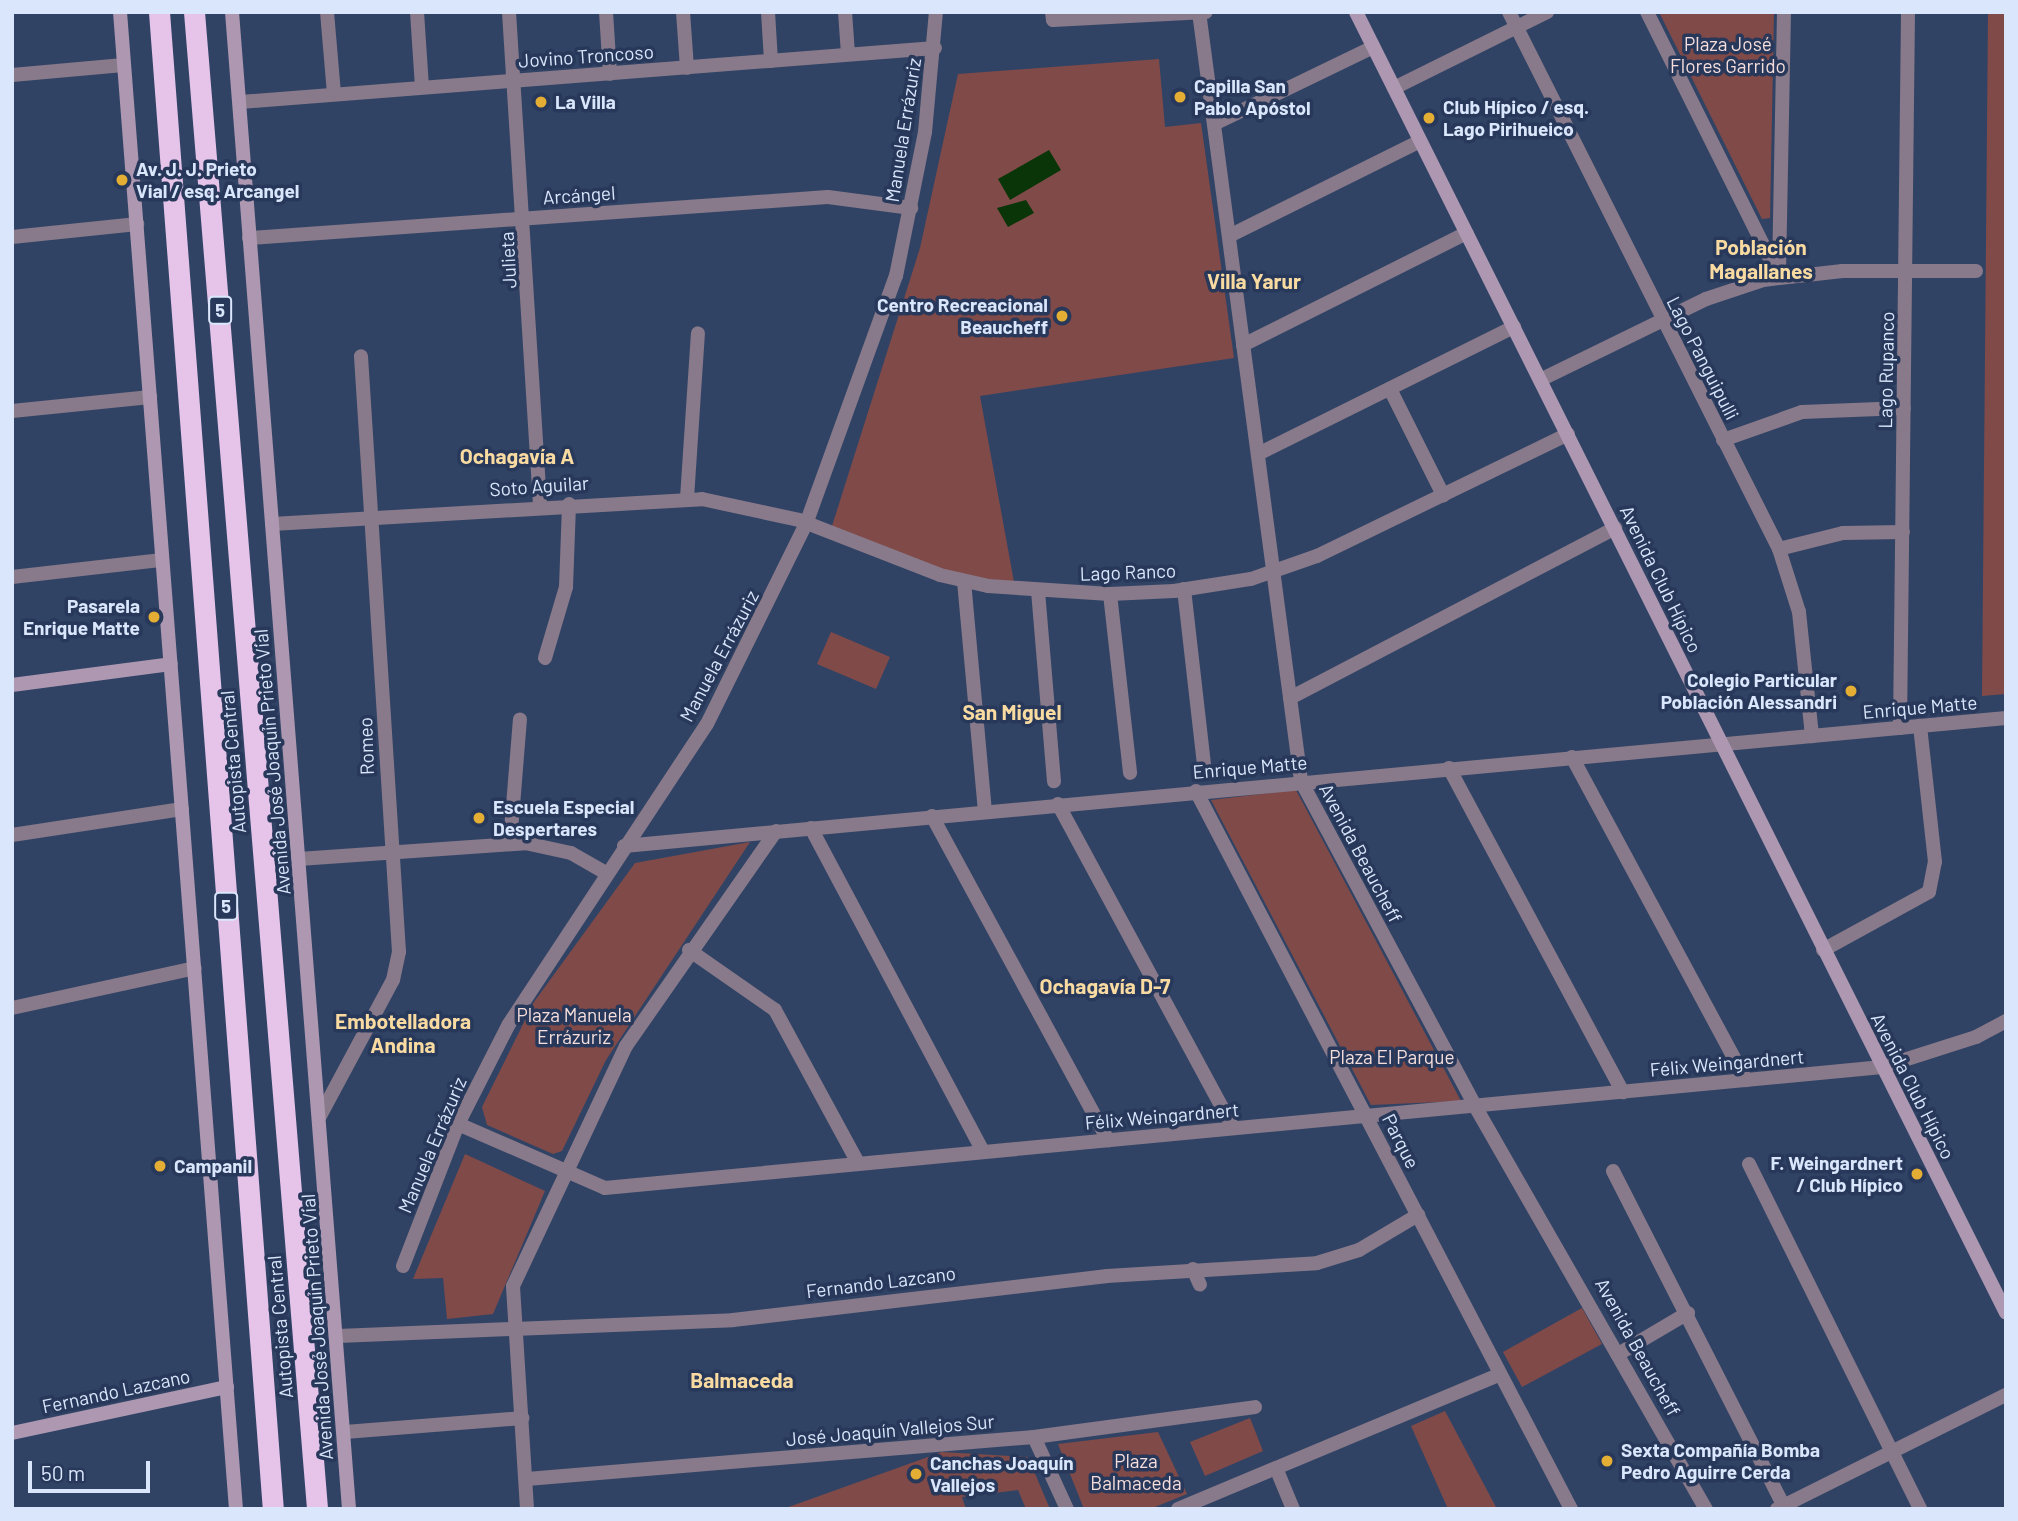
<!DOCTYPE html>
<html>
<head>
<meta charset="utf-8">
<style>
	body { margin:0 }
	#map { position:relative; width:2018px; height:1521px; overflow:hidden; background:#314365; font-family:Barlow,sans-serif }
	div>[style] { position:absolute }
	.green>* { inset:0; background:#804a48 }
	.water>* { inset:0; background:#093508 }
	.street>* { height:14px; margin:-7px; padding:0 7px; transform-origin:7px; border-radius:7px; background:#887a8a }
	.secondary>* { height:14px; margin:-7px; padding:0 7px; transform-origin:7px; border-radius:7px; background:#ae98b1 }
	.highway>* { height:21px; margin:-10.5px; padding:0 10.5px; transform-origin:10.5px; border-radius:10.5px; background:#e6c4ea }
	.dots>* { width:19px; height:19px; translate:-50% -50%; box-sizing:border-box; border:4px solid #27385a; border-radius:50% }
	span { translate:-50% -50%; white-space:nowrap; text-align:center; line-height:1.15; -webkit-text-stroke:7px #27385a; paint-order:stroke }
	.shield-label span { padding:2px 5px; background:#27385a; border:2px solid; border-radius:5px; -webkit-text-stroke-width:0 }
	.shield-label { font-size:18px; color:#dae6fb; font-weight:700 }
	.park-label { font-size:19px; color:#f6dedc }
	.street-label { font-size:19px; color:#dae6fb }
	.poi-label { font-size:19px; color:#dae6fb; font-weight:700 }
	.left { translate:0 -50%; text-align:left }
	.right { translate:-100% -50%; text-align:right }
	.neighbourhood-label { font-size:21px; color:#f9dba2; font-weight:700 }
	.frame { position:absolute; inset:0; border:14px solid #dae6fb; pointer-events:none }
	.scale { position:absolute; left:28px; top:1461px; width:122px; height:32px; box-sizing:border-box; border:4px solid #dae6fb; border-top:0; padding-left:9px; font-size:21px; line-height:24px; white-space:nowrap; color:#dae6fb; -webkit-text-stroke:5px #27385a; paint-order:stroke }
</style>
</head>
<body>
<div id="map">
	<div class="green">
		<div style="clip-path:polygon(1659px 12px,1774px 12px,1770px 218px,1762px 219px)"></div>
		<div style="clip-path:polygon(1988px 12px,2006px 12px,2006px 694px,1982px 696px)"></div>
		<div style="clip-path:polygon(1159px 59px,1165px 127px,1201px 123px,1234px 358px,980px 396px,1014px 582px,962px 576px,839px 533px,832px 526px,920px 248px,958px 74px)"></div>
		<div style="clip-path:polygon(831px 632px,890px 657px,876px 689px,817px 664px)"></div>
		<div style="clip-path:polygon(1296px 790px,1461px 1101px,1371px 1105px,1211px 800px)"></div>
		<div style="clip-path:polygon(750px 842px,606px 1060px,562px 1151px,553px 1154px,487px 1125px,482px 1107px,534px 1002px,635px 863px)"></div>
		<div style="clip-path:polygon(465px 1154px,545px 1191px,493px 1314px,447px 1319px,443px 1278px,413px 1279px)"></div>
		<div style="clip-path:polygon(1582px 1308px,1602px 1344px,1522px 1387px,1503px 1352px)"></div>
		<div style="clip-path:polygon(1445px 1411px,1497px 1509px,1448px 1509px,1411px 1426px)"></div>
		<div style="clip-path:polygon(1250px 1418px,1263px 1451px,1205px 1476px,1190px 1442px)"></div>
		<div style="clip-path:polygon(1158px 1432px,1187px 1494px,1150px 1509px,1084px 1509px,1058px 1444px)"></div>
		<div style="clip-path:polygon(942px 1452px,1028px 1457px,1050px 1509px,1026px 1509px,1018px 1490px,962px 1497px,966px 1509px,783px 1509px)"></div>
	</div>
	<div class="water">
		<div style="clip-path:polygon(1049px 150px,1061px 170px,1010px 200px,998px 179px)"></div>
		<div style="clip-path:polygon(1026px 200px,1034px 213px,1008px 227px,997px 208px)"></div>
	</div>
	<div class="street">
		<div style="left:327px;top:12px;width:82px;rotate:85.1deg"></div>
		<div style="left:417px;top:12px;width:75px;rotate:86.2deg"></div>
		<div style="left:509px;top:12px;width:494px;rotate:86.4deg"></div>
		<div style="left:606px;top:12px;width:62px;rotate:86.3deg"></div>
		<div style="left:683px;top:12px;width:56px;rotate:85.9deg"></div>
		<div style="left:768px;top:12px;width:49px;rotate:86.5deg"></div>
		<div style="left:845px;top:12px;width:42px;rotate:85.9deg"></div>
		<div style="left:1052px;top:12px;width:8px;rotate:83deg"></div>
		<div style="left:1053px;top:20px;width:153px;rotate:-3deg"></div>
		<div style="left:1199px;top:12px;width:776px;rotate:82.44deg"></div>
		<div style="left:1301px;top:781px;width:369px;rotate:61.8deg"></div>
		<div style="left:1475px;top:1106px;width:465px;rotate:60.2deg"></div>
		<div style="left:1509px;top:12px;width:601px;rotate:63.31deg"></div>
		<div style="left:1779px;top:549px;width:66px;rotate:72.4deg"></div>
		<div style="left:1799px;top:612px;width:125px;rotate:84deg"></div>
		<div style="left:1647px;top:12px;width:296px;rotate:63.5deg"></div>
		<div style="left:12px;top:75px;width:112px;rotate:-5.1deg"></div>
		<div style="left:1394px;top:88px;width:171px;rotate:-26.4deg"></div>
		<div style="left:240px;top:102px;width:697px;rotate:-4.44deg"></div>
		<div style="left:1214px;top:124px;width:177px;rotate:-25.8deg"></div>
		<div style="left:1229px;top:236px;width:213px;rotate:-26.4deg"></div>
		<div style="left:12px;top:237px;width:126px;rotate:-5.9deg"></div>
		<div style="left:249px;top:238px;width:580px;rotate:-4.05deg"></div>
		<div style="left:828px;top:197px;width:84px;rotate:7.5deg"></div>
		<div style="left:1779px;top:272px;width:260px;rotate:-88.9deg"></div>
		<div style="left:1243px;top:345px;width:250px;rotate:-26.6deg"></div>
		<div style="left:1540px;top:380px;width:185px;rotate:-26deg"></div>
		<div style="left:1706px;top:299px;width:60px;rotate:-18.4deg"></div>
		<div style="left:1763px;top:280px;width:80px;rotate:-6.5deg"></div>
		<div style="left:1842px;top:271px;width:134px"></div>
		<div style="left:1390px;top:389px;width:119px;rotate:63.4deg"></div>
		<div style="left:12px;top:411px;width:139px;rotate:-5.8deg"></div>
		<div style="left:1723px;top:440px;width:84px;rotate:-19.5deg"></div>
		<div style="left:1802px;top:412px;width:102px;rotate:-2.2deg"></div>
		<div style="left:1258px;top:454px;width:286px;rotate:-26.4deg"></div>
		<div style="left:687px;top:498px;width:165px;rotate:-86.2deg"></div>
		<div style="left:272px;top:524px;width:431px;rotate:-3.3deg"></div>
		<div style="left:702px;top:499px;width:99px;rotate:12.2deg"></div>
		<div style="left:799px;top:520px;width:151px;rotate:21.3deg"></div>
		<div style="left:940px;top:575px;width:49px;rotate:12.9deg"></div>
		<div style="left:988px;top:586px;width:122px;rotate:3.8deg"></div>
		<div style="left:1110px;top:594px;width:64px;rotate:-2.7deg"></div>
		<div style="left:1174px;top:591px;width:78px;rotate:-8.9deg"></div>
		<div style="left:1251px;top:579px;width:70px;rotate:-19.2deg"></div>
		<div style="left:1317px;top:556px;width:279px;rotate:-25.9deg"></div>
		<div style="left:1779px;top:549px;width:66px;rotate:-14deg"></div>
		<div style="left:1843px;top:533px;width:60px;rotate:-1deg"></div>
		<div style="left:12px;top:577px;width:151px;rotate:-6.5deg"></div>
		<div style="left:964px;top:581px;width:231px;rotate:84.8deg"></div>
		<div style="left:1184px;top:589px;width:176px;rotate:83.5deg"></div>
		<div style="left:1038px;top:591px;width:191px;rotate:85.2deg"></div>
		<div style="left:1110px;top:594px;width:180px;rotate:83.6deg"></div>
		<div style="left:545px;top:658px;width:74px;rotate:-73.5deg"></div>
		<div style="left:566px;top:587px;width:83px;rotate:-87.9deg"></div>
		<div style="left:1290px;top:698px;width:367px;rotate:-27.6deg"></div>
		<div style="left:1900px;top:728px;width:716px;rotate:-89.36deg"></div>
		<div style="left:1572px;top:757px;width:367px;rotate:61.7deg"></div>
		<div style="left:1449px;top:768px;width:368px;rotate:61.8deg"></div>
		<div style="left:1196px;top:791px;width:810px;rotate:62.42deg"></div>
		<div style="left:1058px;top:804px;width:368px;rotate:61.6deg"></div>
		<div style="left:932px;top:816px;width:369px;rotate:61.5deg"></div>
		<div style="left:811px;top:828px;width:367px;rotate:62deg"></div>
		<div style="left:12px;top:835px;width:172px;rotate:-8.7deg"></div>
		<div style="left:510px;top:843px;width:124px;rotate:-85.4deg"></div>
		<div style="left:624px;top:846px;width:1388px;rotate:-5.29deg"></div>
		<div style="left:299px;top:859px;width:227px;rotate:-4deg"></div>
		<div style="left:525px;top:843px;width:47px;rotate:12.3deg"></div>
		<div style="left:571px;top:853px;width:40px;rotate:29.7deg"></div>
		<div style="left:689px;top:950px;width:105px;rotate:34.9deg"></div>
		<div style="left:775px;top:1010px;width:174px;rotate:61.5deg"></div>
		<div style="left:1823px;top:950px;width:121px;rotate:-28.7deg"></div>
		<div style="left:1929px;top:892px;width:31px;rotate:-79deg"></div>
		<div style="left:1935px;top:862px;width:137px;rotate:-96.3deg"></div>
		<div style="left:12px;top:1008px;width:187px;rotate:-12.3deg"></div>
		<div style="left:320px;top:1116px;width:154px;rotate:-61.8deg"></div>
		<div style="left:393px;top:980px;width:29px;rotate:-78deg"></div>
		<div style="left:399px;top:952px;width:597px;rotate:-93.65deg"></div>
		<div style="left:458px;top:1124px;width:160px;rotate:23.5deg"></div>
		<div style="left:605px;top:1188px;width:1283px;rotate:-5.41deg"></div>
		<div style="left:1882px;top:1067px;width:99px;rotate:-17.7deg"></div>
		<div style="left:1976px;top:1037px;width:34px;rotate:-28deg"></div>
		<div style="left:1749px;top:1164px;width:385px;rotate:63.6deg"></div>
		<div style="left:1613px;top:1171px;width:379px;rotate:63deg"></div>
		<div style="left:403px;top:1266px;width:152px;rotate:-68.8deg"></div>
		<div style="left:458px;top:1124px;width:112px;rotate:-63deg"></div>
		<div style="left:509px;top:1024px;width:359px;rotate:-56.6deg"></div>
		<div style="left:707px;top:724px;width:223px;rotate:-63.7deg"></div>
		<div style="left:806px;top:524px;width:264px;rotate:-70.1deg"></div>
		<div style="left:896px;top:276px;width:147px;rotate:-78.6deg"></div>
		<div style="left:925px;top:132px;width:121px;rotate:-84.8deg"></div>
		<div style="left:1193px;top:1269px;width:17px;rotate:66deg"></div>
		<div style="left:338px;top:1336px;width:395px;rotate:-2.3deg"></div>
		<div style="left:733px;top:1320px;width:377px;rotate:-6.7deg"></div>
		<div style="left:1107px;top:1276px;width:210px;rotate:-3.5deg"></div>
		<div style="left:1317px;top:1263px;width:44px;rotate:-17.2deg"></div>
		<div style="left:1359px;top:1250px;width:69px;rotate:-30.7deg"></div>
		<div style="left:1620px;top:1353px;width:79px;rotate:-30.5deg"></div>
		<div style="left:345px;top:1432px;width:178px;rotate:-4.5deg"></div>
		<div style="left:1034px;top:1437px;width:79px;rotate:65.4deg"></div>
		<div style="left:1276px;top:1468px;width:44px;rotate:67.5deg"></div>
		<div style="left:527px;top:1479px;width:509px;rotate:-4.74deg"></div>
		<div style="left:1034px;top:1437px;width:223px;rotate:-7.7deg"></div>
		<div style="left:527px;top:1509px;width:223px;rotate:-93.6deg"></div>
		<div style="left:513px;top:1286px;width:265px;rotate:-64.8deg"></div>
		<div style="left:626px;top:1046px;width:262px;rotate:-55.1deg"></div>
		<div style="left:1178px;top:1509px;width:348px;rotate:-22.7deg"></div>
		<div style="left:1777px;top:1509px;width:256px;rotate:-26.5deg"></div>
	</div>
	<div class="secondary">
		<div style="left:120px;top:12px;width:1501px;rotate:85.57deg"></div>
		<div style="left:232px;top:12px;width:1502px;rotate:85.53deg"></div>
		<div style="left:1356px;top:12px;width:1454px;rotate:63.45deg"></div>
		<div style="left:12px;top:685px;width:160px;rotate:-7.5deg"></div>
		<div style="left:12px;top:1433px;width:220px;rotate:-12.1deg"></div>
	</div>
	<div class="highway">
		<div style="left:159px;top:12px;width:1501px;rotate:85.65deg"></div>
		<div style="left:194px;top:12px;width:1502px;rotate:85.3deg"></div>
	</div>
	<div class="dots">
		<div style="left:1180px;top:97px;background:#e4ae35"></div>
		<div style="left:541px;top:102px;background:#e4ae35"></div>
		<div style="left:1429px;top:118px;background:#e4ae35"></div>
		<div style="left:122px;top:180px;background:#e4ae35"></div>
		<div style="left:1062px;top:316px;background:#e4ae35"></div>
		<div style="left:154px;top:617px;background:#e4ae35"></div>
		<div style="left:1851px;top:691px;background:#e4ae35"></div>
		<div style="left:479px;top:818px;background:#e4ae35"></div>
		<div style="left:160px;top:1166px;background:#e4ae35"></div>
		<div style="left:1917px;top:1174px;background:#e4ae35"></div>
		<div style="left:1607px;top:1461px;background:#e4ae35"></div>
		<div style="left:916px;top:1474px;background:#e4ae35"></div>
	</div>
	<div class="shield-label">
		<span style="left:220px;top:310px">5</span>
		<span style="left:226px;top:906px">5</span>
	</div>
	<div class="park-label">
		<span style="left:1728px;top:55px">Plaza José<br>Flores Garrido</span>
		<span style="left:574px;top:1026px">Plaza Manuela<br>Errázuriz</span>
		<span style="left:1392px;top:1057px">Plaza El Parque</span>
		<span style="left:1136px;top:1472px">Plaza<br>Balmaceda</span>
	</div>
	<div class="street-label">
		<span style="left:586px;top:56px;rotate:-4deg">Jovino Troncoso</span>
		<span style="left:903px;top:130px;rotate:-81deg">Manuela Errázuriz</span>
		<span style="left:579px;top:195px;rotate:-4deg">Arcángel</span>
		<span style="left:508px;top:260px;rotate:-93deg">Julieta</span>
		<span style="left:1703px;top:358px;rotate:63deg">Lago Panguipulli</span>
		<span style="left:1886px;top:370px;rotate:-89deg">Lago Rupanco</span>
		<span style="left:539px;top:486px;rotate:-4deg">Soto Aguilar</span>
		<span style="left:1128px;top:572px;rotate:-2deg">Lago Ranco</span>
		<span style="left:1661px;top:579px;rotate:64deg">Avenida Club Hípico</span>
		<span style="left:719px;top:656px;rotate:-62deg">Manuela Errázuriz</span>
		<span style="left:1920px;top:707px;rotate:-5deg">Enrique Matte</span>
		<span style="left:366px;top:746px;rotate:-92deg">Romeo</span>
		<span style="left:233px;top:762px;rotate:-95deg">Autopista Central</span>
		<span style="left:272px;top:762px;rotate:-95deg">Avenida José Joaquín Prieto Vial</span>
		<span style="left:1250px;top:767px;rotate:-5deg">Enrique Matte</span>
		<span style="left:1361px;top:853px;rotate:62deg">Avenida Beaucheff</span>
		<span style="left:1727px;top:1063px;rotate:-5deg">Félix Weingardnert</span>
		<span style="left:1913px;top:1086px;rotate:63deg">Avenida Club Hípico</span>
		<span style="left:1162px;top:1116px;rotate:-5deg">Félix Weingardnert</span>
		<span style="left:1401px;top:1141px;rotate:63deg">Parque</span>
		<span style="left:432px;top:1145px;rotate:-67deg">Manuela Errázuriz</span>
		<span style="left:881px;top:1282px;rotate:-7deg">Fernando Lazcano</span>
		<span style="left:280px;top:1327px;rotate:-95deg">Autopista Central</span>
		<span style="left:317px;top:1327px;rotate:-94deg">Avenida José Joaquín Prieto Vial</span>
		<span style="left:1638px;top:1347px;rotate:61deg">Avenida Beaucheff</span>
		<span style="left:116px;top:1391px;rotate:-12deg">Fernando Lazcano</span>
		<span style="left:890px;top:1430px;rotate:-5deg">José Joaquín Vallejos Sur</span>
	</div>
	<div class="poi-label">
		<span class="left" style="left:1194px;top:97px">Capilla San<br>Pablo Apóstol</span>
		<span class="left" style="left:555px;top:102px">La Villa</span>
		<span class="left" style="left:1443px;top:118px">Club Hípico / esq.<br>Lago Pirihueico</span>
		<span class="left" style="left:136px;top:180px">Av. J. J. Prieto<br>Vial / esq. Arcangel</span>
		<span class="right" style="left:1048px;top:316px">Centro Recreacional<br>Beaucheff</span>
		<span class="right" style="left:140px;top:617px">Pasarela<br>Enrique Matte</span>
		<span class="right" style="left:1837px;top:691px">Colegio Particular<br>Población Alessandri</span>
		<span class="left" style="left:493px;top:818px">Escuela Especial<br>Despertares</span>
		<span class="right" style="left:1903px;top:1174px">F. Weingardnert<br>/ Club Hípico</span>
		<span class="left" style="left:174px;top:1166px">Campanil</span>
		<span class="left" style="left:1621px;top:1461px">Sexta Compañía Bomba<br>Pedro Aguirre Cerda</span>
		<span class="left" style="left:930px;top:1474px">Canchas Joaquín<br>Vallejos</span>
	</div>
	<div class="neighbourhood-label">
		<span style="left:1761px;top:259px">Población<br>Magallanes</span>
		<span style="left:1254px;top:281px">Villa Yarur</span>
		<span style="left:517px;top:456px">Ochagavía A</span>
		<span style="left:1012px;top:712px">San Miguel</span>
		<span style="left:1105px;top:986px">Ochagavía D-7</span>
		<span style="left:403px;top:1033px">Embotelladora<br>Andina</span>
		<span style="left:742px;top:1380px">Balmaceda</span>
	</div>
	<div class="frame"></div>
	<div class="scale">50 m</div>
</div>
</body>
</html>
